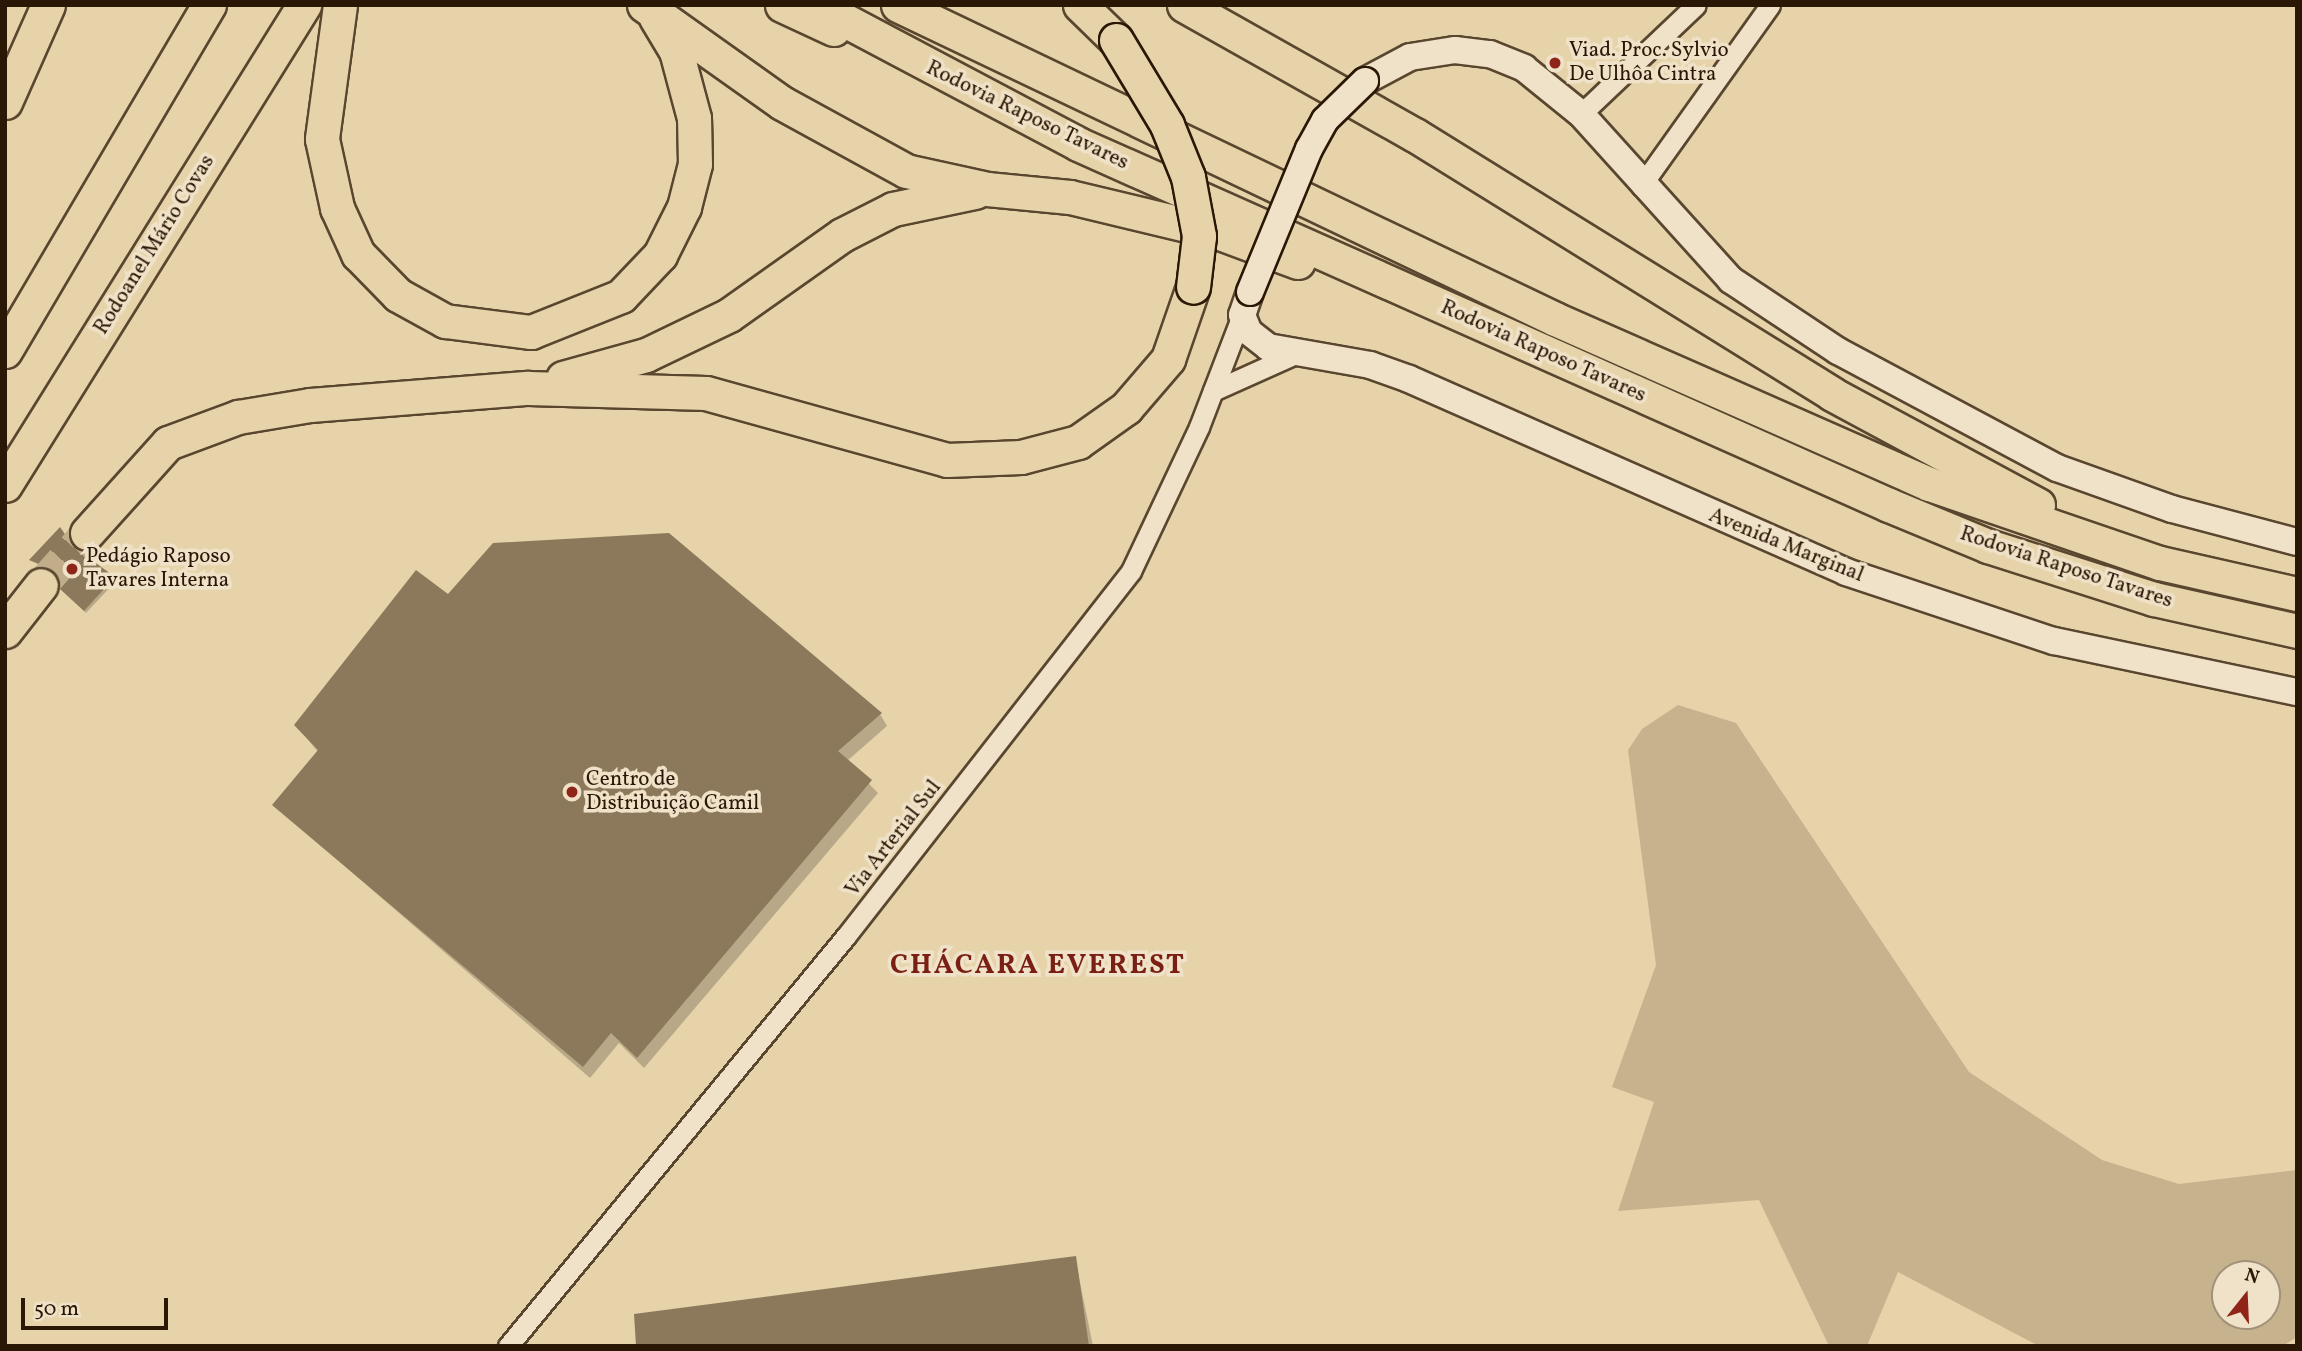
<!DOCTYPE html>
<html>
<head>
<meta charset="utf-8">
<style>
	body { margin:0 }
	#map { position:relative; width:2302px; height:1351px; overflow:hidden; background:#e6d3aa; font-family:Vollkorn,serif }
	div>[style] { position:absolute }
	.green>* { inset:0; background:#c6b38e }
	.shadow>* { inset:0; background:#0003 }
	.building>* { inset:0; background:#8c795b }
	.highway-tunnel>* { height:33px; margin-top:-16.5px; transform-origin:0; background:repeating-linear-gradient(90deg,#c1ad89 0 33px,transparent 0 50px) }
	.roads { filter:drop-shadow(2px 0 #5a462f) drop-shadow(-2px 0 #5a462f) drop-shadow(0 2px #5a462f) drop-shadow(0 -2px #5a462f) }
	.street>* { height:19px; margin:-9.5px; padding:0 9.5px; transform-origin:9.5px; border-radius:9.5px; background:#efe2c8 }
	.secondary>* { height:26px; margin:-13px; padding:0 13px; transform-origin:13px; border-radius:13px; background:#efe2c8 }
	.highway>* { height:33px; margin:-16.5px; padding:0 16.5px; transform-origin:16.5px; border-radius:16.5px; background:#e6d3aa }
	.bridges { filter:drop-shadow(2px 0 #2b1706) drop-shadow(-2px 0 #2b1706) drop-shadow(0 2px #2b1706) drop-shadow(0 -2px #2b1706) }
	.secondary-bridge>* { height:26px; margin:-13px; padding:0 13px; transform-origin:13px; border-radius:13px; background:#efe2c8 }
	.highway-bridge>* { height:33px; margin:-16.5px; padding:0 16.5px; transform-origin:16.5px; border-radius:16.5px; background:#e6d3aa }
	.dots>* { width:19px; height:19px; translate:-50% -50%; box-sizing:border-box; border:4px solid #efe2c8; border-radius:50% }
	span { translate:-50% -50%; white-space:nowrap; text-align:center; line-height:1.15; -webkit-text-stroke:7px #efe2c8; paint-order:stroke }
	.poi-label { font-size:21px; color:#2b1706 }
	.left { translate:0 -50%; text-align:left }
	.street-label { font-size:21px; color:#2b1706 }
	.district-label { font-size:28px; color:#7a1f14; font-weight:700; letter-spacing:2px }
	.frame { position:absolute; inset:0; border:7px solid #2b1706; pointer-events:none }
	.north { position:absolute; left:2211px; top:1260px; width:70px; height:70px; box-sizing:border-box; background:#efe2c8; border:2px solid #a1917a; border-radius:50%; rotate:18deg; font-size:19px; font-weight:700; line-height:28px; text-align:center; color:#2b1706 }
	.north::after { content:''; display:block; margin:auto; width:24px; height:32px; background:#8f2418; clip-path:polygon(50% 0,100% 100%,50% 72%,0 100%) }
	.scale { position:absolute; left:21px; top:1298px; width:147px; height:32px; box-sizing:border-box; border:4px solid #2b1706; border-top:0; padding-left:9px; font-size:21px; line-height:24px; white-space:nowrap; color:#2b1706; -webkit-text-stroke:5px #efe2c8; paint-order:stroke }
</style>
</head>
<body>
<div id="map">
	<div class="green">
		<div style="clip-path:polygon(evenodd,1678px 705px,1736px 723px,1969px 1072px,2102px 1160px,2179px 1184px,2297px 1170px,2297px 1337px,2283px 1346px,2039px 1346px,1898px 1272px,1867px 1346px,1829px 1346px,1759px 1200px,1618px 1211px,1654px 1102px,1612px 1087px,1656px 965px,1628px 750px,1642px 729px,1678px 705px,2225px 1274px,2267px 1274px,2267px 1316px,2225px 1316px,2225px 1274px)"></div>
	</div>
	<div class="shadow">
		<div style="clip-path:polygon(72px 548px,115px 582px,86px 613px,64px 592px,56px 573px,31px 560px)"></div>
		<div style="clip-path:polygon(448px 596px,880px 714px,887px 726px,847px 761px,878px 793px,644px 1068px,619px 1043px,590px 1078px,274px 805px,318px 752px,296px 725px)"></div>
		<div style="clip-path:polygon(1075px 1258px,1093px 1346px,638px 1346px)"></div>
	</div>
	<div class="building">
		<div style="clip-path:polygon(60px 527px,74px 547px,115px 577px,84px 611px,60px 589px,53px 570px,29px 560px)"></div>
		<div style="clip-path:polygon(669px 533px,882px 713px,838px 751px,872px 780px,637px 1058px,611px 1033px,583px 1067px,272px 805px,318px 750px,294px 725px,416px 570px,448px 594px,493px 543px)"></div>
		<div style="clip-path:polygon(1076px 1256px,1089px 1346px,636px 1346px,634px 1314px)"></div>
	</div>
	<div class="highway-tunnel">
		<div style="left:41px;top:585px;width:69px;rotate:-48.5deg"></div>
	</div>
	<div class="roads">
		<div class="street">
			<div style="left:1581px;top:114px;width:158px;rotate:-43.5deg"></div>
			<div style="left:1641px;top:186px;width:222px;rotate:-54.5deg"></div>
			<div style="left:1213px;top:391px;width:85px;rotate:-24.2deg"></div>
			<div style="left:508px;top:1346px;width:531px;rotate:-50.5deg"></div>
			<div style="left:846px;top:936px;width:463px;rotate:-52deg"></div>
			<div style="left:1131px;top:571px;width:159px;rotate:-64.7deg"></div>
			<div style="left:1199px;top:427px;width:120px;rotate:-69deg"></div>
		</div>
		<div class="secondary">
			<div style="left:1365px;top:81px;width:51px;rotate:-28.1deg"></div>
			<div style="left:1410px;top:57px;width:46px;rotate:-8.8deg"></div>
			<div style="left:1455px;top:50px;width:35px;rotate:7deg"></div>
			<div style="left:1490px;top:54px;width:37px;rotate:22deg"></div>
			<div style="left:1524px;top:68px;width:73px;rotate:38.9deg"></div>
			<div style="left:1581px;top:114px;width:224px;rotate:47.9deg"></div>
			<div style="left:1731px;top:280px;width:128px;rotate:33.6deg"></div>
			<div style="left:1838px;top:351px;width:248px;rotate:28.1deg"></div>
			<div style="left:2057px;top:468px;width:122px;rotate:19.6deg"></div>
			<div style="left:2172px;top:509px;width:129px;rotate:14.8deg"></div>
			<div style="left:1250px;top:292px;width:24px;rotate:109deg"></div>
			<div style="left:1242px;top:315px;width:18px;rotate:68deg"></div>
			<div style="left:1249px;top:332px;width:24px;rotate:38deg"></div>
			<div style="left:1268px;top:347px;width:104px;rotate:10deg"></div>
			<div style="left:1370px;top:365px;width:41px;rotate:19.7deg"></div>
			<div style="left:1409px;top:379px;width:478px;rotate:23.8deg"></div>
			<div style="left:1846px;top:572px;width:219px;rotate:18.4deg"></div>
			<div style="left:2054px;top:641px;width:248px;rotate:11.9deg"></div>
		</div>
		<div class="highway">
			<div style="left:340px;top:5px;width:135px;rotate:97.7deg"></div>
			<div style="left:322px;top:139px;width:71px;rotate:77.7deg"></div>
			<div style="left:337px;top:208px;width:51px;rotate:65.5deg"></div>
			<div style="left:358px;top:254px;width:57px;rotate:45.7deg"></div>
			<div style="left:398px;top:295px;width:54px;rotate:29deg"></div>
			<div style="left:445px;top:321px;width:87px;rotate:7.3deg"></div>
			<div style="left:531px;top:332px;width:97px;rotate:-21.8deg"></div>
			<div style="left:621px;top:296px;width:57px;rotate:-46.4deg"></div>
			<div style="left:660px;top:255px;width:54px;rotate:-63.4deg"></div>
			<div style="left:684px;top:207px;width:44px;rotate:-75.7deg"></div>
			<div style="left:695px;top:164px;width:46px;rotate:-91.2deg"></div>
			<div style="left:694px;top:118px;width:69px;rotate:-105deg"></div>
			<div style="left:676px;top:51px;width:39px;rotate:-121deg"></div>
			<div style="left:644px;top:5px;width:169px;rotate:35.4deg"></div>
			<div style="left:782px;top:103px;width:141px;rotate:28.7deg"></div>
			<div style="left:906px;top:171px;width:83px;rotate:12.5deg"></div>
			<div style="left:987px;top:189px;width:83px;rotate:5.5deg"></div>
			<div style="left:1070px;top:197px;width:154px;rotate:13.5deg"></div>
			<div style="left:1220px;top:233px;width:83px;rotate:20.4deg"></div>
			<div style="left:782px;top:5px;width:57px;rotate:24.8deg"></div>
			<div style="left:816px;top:5px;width:297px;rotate:27.9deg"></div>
			<div style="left:1078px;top:144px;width:888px;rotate:24deg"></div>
			<div style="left:1889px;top:505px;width:107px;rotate:22.5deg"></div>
			<div style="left:1988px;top:546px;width:174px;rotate:17.7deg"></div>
			<div style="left:2154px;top:599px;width:147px;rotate:12.6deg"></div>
			<div style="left:898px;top:5px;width:728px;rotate:25.54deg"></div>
			<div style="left:1555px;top:319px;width:409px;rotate:23.8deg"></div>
			<div style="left:1929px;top:484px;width:244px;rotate:18.9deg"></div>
			<div style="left:2160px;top:563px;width:140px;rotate:12.8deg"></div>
			<div style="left:1080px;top:5px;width:50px;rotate:44.2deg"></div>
			<div style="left:1184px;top:5px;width:265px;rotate:29.4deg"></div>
			<div style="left:1415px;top:135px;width:491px;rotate:31.8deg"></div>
			<div style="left:1832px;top:394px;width:234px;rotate:28.3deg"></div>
			<div style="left:5px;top:102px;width:106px;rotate:-66.1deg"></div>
			<div style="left:5px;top:351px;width:402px;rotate:-59.5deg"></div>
			<div style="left:563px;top:378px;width:86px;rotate:-15.5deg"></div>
			<div style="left:646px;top:355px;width:92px;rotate:-25.7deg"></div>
			<div style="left:729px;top:315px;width:138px;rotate:-35.3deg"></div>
			<div style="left:842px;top:235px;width:57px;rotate:-27deg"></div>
			<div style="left:893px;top:209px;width:84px;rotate:-11.7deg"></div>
			<div style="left:5px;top:485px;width:566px;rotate:-58.08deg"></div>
			<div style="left:87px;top:533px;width:121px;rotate:-48deg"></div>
			<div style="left:168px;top:443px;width:75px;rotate:-20.4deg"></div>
			<div style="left:238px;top:417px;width:73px;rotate:-9.5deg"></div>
			<div style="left:310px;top:405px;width:219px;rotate:-4.5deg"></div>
			<div style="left:528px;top:388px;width:178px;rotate:1.6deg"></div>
			<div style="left:706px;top:393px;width:250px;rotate:15.5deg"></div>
			<div style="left:947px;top:460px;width:74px;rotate:-2.3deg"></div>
			<div style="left:1021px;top:457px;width:59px;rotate:-14.7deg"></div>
			<div style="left:1078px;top:442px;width:59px;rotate:-35.3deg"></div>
			<div style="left:1126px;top:408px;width:65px;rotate:-49.4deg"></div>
			<div style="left:1168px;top:359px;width:76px;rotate:-70.9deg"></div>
			<div style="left:5px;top:631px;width:58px;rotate:-52deg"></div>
		</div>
	</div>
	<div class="bridges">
		<div class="secondary-bridge">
			<div style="left:1250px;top:292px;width:155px;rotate:-67.6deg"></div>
			<div style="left:1309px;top:149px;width:33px;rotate:-61deg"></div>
			<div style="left:1325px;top:120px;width:56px;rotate:-44.3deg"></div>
		</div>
		<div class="highway-bridge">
			<div style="left:1116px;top:40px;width:99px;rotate:59deg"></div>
			<div style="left:1167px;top:125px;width:56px;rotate:68deg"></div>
			<div style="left:1188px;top:177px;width:60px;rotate:79.4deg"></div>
			<div style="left:1199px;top:236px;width:51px;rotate:96.7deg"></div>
		</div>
	</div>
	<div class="dots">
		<div style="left:1555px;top:63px;background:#8f2418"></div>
		<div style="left:72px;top:569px;background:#8f2418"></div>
		<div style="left:572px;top:792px;background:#8f2418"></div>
	</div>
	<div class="poi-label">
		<span class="left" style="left:1569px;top:63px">Viad. Proc. Sylvio<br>De Ulhôa Cintra</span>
		<span class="left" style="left:86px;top:569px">Pedágio Raposo<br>Tavares Interna</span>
		<span class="left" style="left:586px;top:792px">Centro de<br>Distribuição Camil</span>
	</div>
	<div class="street-label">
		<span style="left:1027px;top:116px;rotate:26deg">Rodovia Raposo Tavares</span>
		<span style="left:155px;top:245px;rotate:-58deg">Rodoanel Mário Covas</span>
		<span style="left:1543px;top:352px;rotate:24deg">Rodovia Raposo Tavares</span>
		<span style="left:1786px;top:546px;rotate:22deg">Avenida Marginal</span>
		<span style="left:2066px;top:568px;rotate:18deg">Rodovia Raposo Tavares</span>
		<span style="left:894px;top:839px;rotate:-52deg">Via Arterial Sul</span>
	</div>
	<div class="district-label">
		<span style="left:1038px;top:966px">CHÁCARA EVEREST</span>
	</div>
	<div class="frame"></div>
	<div class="north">N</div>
	<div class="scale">50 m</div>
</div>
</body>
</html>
